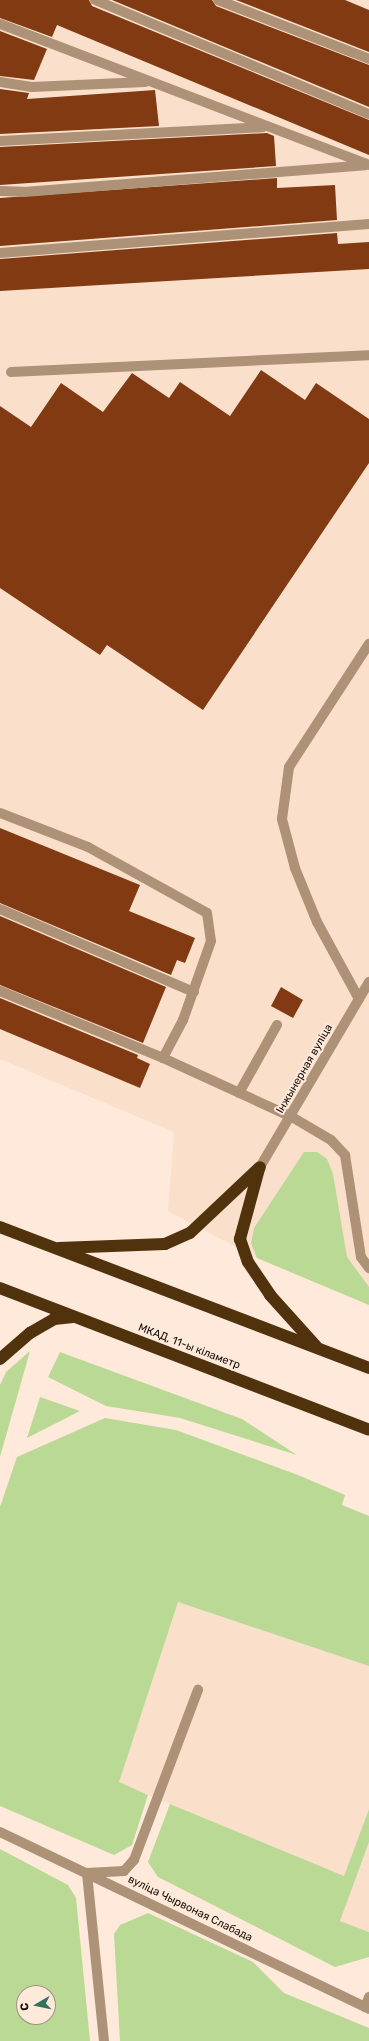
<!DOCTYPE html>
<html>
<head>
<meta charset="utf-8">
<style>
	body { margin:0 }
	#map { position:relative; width:369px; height:2041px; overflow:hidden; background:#fee9da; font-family:Rubik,sans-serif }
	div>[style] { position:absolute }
	.built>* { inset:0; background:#fadfca }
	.green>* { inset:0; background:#b9d995 }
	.building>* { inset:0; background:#823a13 }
	.lane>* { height:10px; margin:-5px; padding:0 5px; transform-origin:5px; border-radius:5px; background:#ad9277 }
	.street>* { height:10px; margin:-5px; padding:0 5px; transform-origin:5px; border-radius:5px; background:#ad9277 }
	.highway>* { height:12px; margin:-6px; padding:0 6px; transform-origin:6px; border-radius:6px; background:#50320d }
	span { translate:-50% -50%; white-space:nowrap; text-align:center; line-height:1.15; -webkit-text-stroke:4px #fee9da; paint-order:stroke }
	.street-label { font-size:11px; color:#17100b }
	.north { position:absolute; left:16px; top:1985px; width:40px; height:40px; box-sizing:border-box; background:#fee9da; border:1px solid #a29287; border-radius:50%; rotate:261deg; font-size:11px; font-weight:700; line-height:16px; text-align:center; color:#17100b }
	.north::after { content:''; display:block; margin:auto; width:14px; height:18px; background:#33725f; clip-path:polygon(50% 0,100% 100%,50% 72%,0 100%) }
</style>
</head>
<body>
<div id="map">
	<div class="built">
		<div style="clip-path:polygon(0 0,369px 0,369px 1305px,257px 1258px,168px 1211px,174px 1132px,0 1059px)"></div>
		<div style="clip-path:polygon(178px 1602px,369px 1666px,369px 1809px,344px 1876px,118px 1782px)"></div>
		<div style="clip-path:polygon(369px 1842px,369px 1932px,340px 1921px)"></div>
	</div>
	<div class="green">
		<div style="clip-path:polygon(304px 1152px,317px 1152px,327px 1159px,333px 1174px,347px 1257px,369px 1287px,369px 1305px,257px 1258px,251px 1243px,254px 1228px)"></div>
		<div style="clip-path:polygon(30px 1351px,0 1457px,0 1385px,6px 1372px)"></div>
		<div style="clip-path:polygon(60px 1352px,242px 1419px,297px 1455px,180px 1418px,106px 1406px,48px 1377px)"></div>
		<div style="clip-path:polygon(40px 1397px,80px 1411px,27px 1438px)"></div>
		<div style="clip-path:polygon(105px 1418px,176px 1430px,298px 1475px,345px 1495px,342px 1505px,369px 1516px,369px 1666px,178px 1602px,119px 1782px,148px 1795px,132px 1845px,114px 1855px,0 1806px,0 1507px,17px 1457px)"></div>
		<div style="clip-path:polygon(170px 1804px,344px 1876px,369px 1809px,369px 1842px,340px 1921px,369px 1932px,369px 1957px,335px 1967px,158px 1877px,148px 1862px)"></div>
		<div style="clip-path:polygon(evenodd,0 1849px,68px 1885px,76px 1898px,90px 2041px,0 2041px,0 1849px,24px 1993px,48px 1993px,48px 2017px,24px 2017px,24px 1993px)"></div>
		<div style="clip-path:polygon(148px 1913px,253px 1962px,284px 1993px,369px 2028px,369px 2041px,120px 2041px,114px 1934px,120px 1925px)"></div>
	</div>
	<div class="building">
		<div style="clip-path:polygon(0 0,89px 0,92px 6px,369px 120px,369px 155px,57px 25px,52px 37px,0 18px)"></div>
		<div style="clip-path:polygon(112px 0,212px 0,216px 6px,369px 65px,369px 107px)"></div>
		<div style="clip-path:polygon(236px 0,345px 0,369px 10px,369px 52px)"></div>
		<div style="clip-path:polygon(0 31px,47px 49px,34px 80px,0 76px)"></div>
		<div style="clip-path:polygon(0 89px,29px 93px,27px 99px,155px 90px,159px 126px,0 134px)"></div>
		<div style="clip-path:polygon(267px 133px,274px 136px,276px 166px,0 185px,0 147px)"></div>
		<div style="clip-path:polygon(277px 178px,277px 188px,335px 185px,337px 220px,0 246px,0 198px)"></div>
		<div style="clip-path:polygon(337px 233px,338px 244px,369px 242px,369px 269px,0 291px,0 259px)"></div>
		<div style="clip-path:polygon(261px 370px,305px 400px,316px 383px,369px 419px,369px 463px,203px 710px,107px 645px,100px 655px,0 588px,0 406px,31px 427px,61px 383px,103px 412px,132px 373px,169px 398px,180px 382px,230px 416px)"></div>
		<div style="clip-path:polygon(0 828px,140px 885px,129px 911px,195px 938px,185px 963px,177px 960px,171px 975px,0 903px)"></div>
		<div style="clip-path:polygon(0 916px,166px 987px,143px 1043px,0 985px)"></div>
		<div style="clip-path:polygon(281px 987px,303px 1000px,293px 1018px,271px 1006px)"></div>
		<div style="clip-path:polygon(0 998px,138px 1055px,137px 1058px,150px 1064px,140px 1088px,0 1029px)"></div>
	</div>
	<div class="lane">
		<div style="left:95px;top:0;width:297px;rotate:22.6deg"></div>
		<div style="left:218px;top:0;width:162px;rotate:21.3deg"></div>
		<div style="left:0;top:24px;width:395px;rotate:20.9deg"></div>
		<div style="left:0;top:82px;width:32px;rotate:9deg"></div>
		<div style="left:32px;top:87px;width:113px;rotate:-2.5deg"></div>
		<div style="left:0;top:141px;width:263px;rotate:-3deg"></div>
		<div style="left:0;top:191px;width:24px;rotate:2deg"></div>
		<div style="left:24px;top:192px;width:342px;rotate:-4.5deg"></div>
		<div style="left:0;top:253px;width:370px;rotate:-4.5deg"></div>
		<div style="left:11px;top:372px;width:358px;rotate:-2.7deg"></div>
		<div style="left:0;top:813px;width:94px;rotate:21.1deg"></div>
		<div style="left:88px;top:847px;width:136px;rotate:29deg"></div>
		<div style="left:207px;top:913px;width:28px;rotate:82deg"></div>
		<div style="left:211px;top:941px;width:84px;rotate:109.5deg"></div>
		<div style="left:183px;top:1020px;width:43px;rotate:117.8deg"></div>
		<div style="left:0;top:909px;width:211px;rotate:23.2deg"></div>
		<div style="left:0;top:991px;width:176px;rotate:22.3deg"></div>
		<div style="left:163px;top:1058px;width:142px;rotate:24.6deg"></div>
		<div style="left:292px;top:1117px;width:45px;rotate:30.5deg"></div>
		<div style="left:331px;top:1140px;width:21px;rotate:47deg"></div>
		<div style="left:345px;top:1155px;width:103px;rotate:81.1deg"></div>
		<div style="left:361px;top:1257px;width:14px;rotate:54deg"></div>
		<div style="left:359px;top:999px;width:88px;rotate:-118.6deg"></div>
		<div style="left:317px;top:922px;width:58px;rotate:-112.2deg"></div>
		<div style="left:295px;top:868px;width:51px;rotate:-104.9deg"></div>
		<div style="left:282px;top:819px;width:52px;rotate:-82.3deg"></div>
		<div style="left:289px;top:767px;width:147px;rotate:-57deg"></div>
		<div style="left:239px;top:1093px;width:78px;rotate:-60.8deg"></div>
		<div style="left:365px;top:2007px;width:11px;rotate:-68deg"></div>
		<div style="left:104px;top:2041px;width:169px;rotate:-95.8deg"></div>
		<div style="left:87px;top:1873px;width:37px;rotate:-3deg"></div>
		<div style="left:124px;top:1871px;width:15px;rotate:-48deg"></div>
		<div style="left:134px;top:1860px;width:182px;rotate:-69.4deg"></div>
	</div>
	<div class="street">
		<div style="left:260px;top:1167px;width:215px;rotate:-59.5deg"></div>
		<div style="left:0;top:1832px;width:409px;rotate:25.6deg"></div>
	</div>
	<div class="highway">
		<div style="left:259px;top:1169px;width:73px;rotate:105.2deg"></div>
		<div style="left:240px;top:1239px;width:24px;rotate:71deg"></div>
		<div style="left:248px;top:1262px;width:40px;rotate:56deg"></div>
		<div style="left:270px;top:1295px;width:69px;rotate:48deg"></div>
		<div style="left:0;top:1227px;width:395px;rotate:20.9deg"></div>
		<div style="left:59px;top:1248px;width:106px;rotate:-2.2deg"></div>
		<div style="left:165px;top:1244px;width:27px;rotate:-24deg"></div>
		<div style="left:190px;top:1233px;width:96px;rotate:-43.3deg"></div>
		<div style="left:0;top:1288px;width:395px;rotate:21deg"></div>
		<div style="left:0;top:1359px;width:40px;rotate:-41deg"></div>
		<div style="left:30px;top:1333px;width:28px;rotate:-30deg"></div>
		<div style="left:54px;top:1319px;width:19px;rotate:-6deg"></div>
	</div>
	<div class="street-label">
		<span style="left:305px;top:1069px;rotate:-60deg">Інжынерная вуліца</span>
		<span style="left:189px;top:1347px;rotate:21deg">МКАД, 11-ы кіламетр</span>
		<span style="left:190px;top:1909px;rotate:26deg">вуліца Чырвоная Слабада</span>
	</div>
	<div class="north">С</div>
</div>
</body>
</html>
